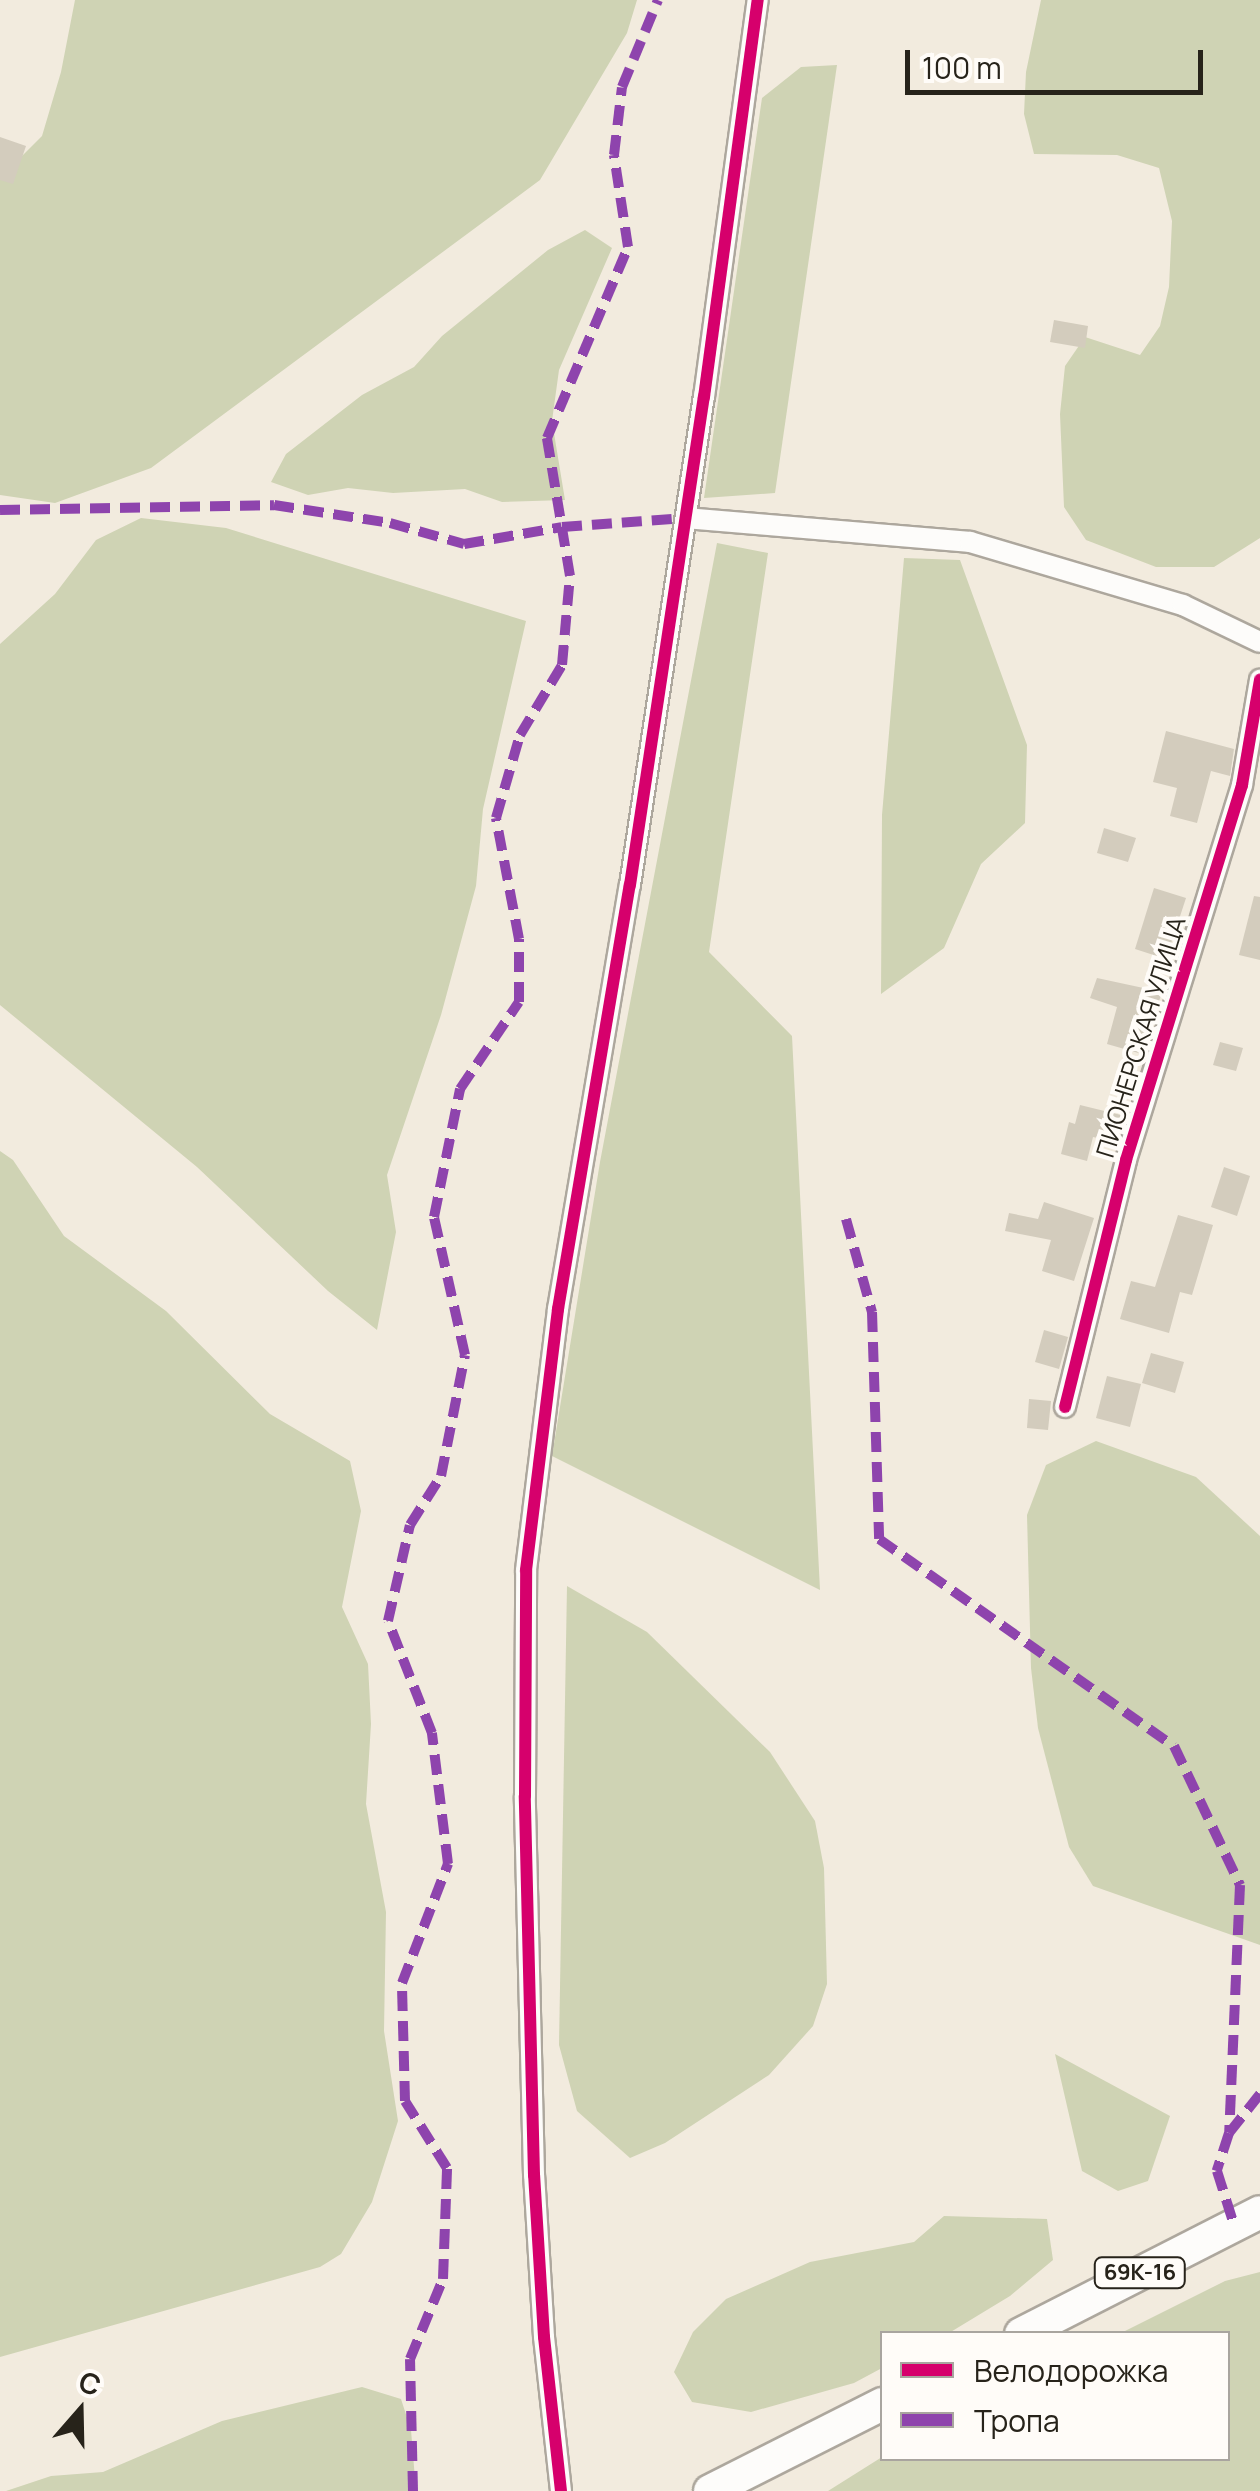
<!DOCTYPE html>
<html>
<head>
<meta charset="utf-8">
<style>
	body { margin:0 }
	#map { position:relative; width:1260px; height:2491px; overflow:hidden; background:#f2ebde; font-family:Manrope,sans-serif }
	div>[style] { position:absolute }
	.forest>* { inset:0; background:#cfd3b4 }
	.building>* { inset:0; background:#d3ccbd }
	.roads { filter:drop-shadow(2px 0 #ada79d) drop-shadow(-2px 0 #ada79d) drop-shadow(0 2px #ada79d) drop-shadow(0 -2px #ada79d) }
	.minor>* { height:20px; margin:-10px; padding:0 10px; transform-origin:10px; border-radius:10px; background:#fdfcfa }
	.primary>* { height:32px; margin:-16px; padding:0 16px; transform-origin:16px; border-radius:16px; background:#fdfcfa }
	.quiet>* { height:10px; margin-top:-5px; transform-origin:0; background:repeating-linear-gradient(90deg,#8e44ad 0 20px,transparent 0 30px) }
	.cycleway>* { height:12px; margin:-6px; padding:0 6px; transform-origin:6px; border-radius:6px; background:#d6006c }
	span { translate:-50% -50%; white-space:nowrap; text-align:center; line-height:1.15; -webkit-text-stroke:8px #fffcf8; paint-order:stroke }
	.shield-label span { padding:2px 8px; background:#fffcf8; border:2px solid; border-radius:8px; -webkit-text-stroke-width:0 }
	.shield-label { font-size:22px; color:#27231a; font-weight:700 }
	.street-label { font-size:25px; color:#27231a }
	.legend { position:absolute; left:880px; top:2331px; width:350px; height:130px; box-sizing:border-box; background:#fffcf8; border:2px solid #a9a59f; margin:0; padding:12px 18px; list-style:none; font-size:30px; color:#27231a }
	.legend li { display:flex; align-items:center; gap:20px; height:50px }
	.legend b { width:50px; border:2px solid #a9a59f }
	.north { position:absolute; left:30px; top:2361px; width:100px; height:100px; -webkit-text-stroke:8px #fffcf8; paint-order:stroke; rotate:20deg; font-size:28px; font-weight:700; line-height:40px; text-align:center; color:#27231a }
	.north::after { content:''; display:block; margin:auto; width:35px; height:45px; background:#27231a; clip-path:polygon(50% 0,100% 100%,50% 72%,0 100%) }
	.scale { position:absolute; left:905px; top:50px; width:298px; height:45px; box-sizing:border-box; border:5px solid #27231a; border-top:0; padding-left:12px; font-size:30px; line-height:35px; white-space:nowrap; color:#27231a; -webkit-text-stroke:8px #fffcf8; paint-order:stroke }
</style>
</head>
<body>
<div id="map">
	<div class="forest">
		<div style="clip-path:polygon(75px 0,637px 0,627px 33px,540px 180px,151px 468px,55px 503px,0 495px,0 178px,42px 136px,61px 72px)"></div>
		<div style="clip-path:polygon(1041px 0,1260px 0,1260px 538px,1214px 567px,1156px 567px,1086px 540px,1064px 507px,1060px 414px,1065px 366px,1085px 337px,1140px 355px,1160px 326px,1169px 287px,1172px 221px,1159px 168px,1117px 155px,1034px 154px,1024px 114px,1026px 72px)"></div>
		<div style="clip-path:polygon(837px 65px,775px 493px,704px 498px,762px 98px,801px 67px)"></div>
		<div style="clip-path:polygon(585px 230px,612px 248px,559px 370px,552px 421px,565px 500px,502px 502px,465px 489px,393px 493px,348px 488px,308px 495px,271px 482px,286px 454px,362px 395px,414px 367px,442px 336px,548px 250px)"></div>
		<div style="clip-path:polygon(141px 518px,226px 528px,526px 621px,483px 809px,476px 886px,441px 1015px,387px 1175px,396px 1232px,377px 1330px,328px 1291px,197px 1167px,0 1005px,0 644px,55px 594px,96px 540px)"></div>
		<div style="clip-path:polygon(717px 543px,768px 553px,709px 952px,792px 1036px,820px 1590px,552px 1456px,600px 1162px)"></div>
		<div style="clip-path:polygon(904px 558px,960px 560px,1027px 745px,1025px 823px,981px 864px,944px 948px,881px 994px,882px 815px)"></div>
		<div style="clip-path:polygon(0 1151px,13px 1160px,64px 1236px,166px 1311px,270px 1414px,350px 1461px,361px 1511px,342px 1607px,368px 1664px,371px 1724px,366px 1804px,386px 1912px,384px 2031px,398px 2121px,372px 2202px,341px 2254px,320px 2267px,0 2357px)"></div>
		<div style="clip-path:polygon(1096px 1441px,1196px 1477px,1260px 1536px,1260px 1945px,1093px 1886px,1069px 1847px,1038px 1728px,1031px 1668px,1027px 1515px,1046px 1465px)"></div>
		<div style="clip-path:polygon(567px 1586px,647px 1632px,770px 1752px,815px 1821px,824px 1868px,827px 1984px,813px 2026px,769px 2075px,665px 2143px,630px 2158px,577px 2111px,559px 2045px)"></div>
		<div style="clip-path:polygon(1055px 2054px,1170px 2116px,1148px 2181px,1118px 2191px,1082px 2171px)"></div>
		<div style="clip-path:polygon(944px 2216px,1047px 2219px,1053px 2260px,1010px 2296px,949px 2333px,882px 2334px,882px 2368px,854px 2383px,751px 2412px,692px 2402px,674px 2372px,693px 2332px,726px 2299px,810px 2262px,914px 2242px)"></div>
		<div style="clip-path:polygon(1260px 2272px,1260px 2491px,828px 2491px,882px 2457px,1228px 2458px,1228px 2334px,1121px 2333px,1225px 2281px)"></div>
		<div style="clip-path:polygon(362px 2387px,401px 2399px,411px 2430px,416px 2491px,6px 2491px,51px 2476px,103px 2472px,222px 2421px)"></div>
	</div>
	<div class="building">
		<div style="clip-path:polygon(0 137px,26px 146px,13px 184px,0 180px)"></div>
		<div style="clip-path:polygon(1054px 320px,1088px 326px,1085px 348px,1050px 342px)"></div>
		<div style="clip-path:polygon(1166px 731px,1234px 749px,1230px 776px,1211px 771px,1197px 823px,1170px 816px,1177px 788px,1153px 782px)"></div>
		<div style="clip-path:polygon(1104px 828px,1136px 838px,1128px 862px,1097px 853px)"></div>
		<div style="clip-path:polygon(1154px 888px,1186px 898px,1166px 959px,1135px 949px)"></div>
		<div style="clip-path:polygon(1254px 896px,1260px 897px,1260px 960px,1239px 955px)"></div>
		<div style="clip-path:polygon(1097px 978px,1162px 992px,1142px 1054px,1107px 1044px,1117px 1007px,1090px 998px)"></div>
		<div style="clip-path:polygon(1220px 1042px,1243px 1048px,1236px 1071px,1213px 1065px)"></div>
		<div style="clip-path:polygon(1080px 1105px,1125px 1116px,1112px 1141px,1093px 1137px,1087px 1161px,1061px 1154px,1069px 1122px,1075px 1124px)"></div>
		<div style="clip-path:polygon(1224px 1167px,1250px 1176px,1237px 1216px,1211px 1207px)"></div>
		<div style="clip-path:polygon(1044px 1202px,1094px 1218px,1074px 1281px,1042px 1271px,1051px 1240px,1005px 1231px,1009px 1213px,1038px 1219px)"></div>
		<div style="clip-path:polygon(1178px 1215px,1213px 1225px,1192px 1295px,1180px 1292px,1169px 1333px,1120px 1319px,1131px 1281px,1155px 1287px)"></div>
		<div style="clip-path:polygon(1044px 1330px,1068px 1337px,1059px 1369px,1035px 1362px)"></div>
		<div style="clip-path:polygon(1151px 1353px,1184px 1362px,1175px 1393px,1142px 1383px)"></div>
		<div style="clip-path:polygon(1107px 1376px,1141px 1384px,1130px 1427px,1096px 1418px)"></div>
		<div style="clip-path:polygon(1029px 1399px,1051px 1401px,1048px 1430px,1027px 1428px)"></div>
	</div>
	<div class="roads">
		<div class="minor">
			<div style="left:686px;top:518px;width:285px;rotate:4.8deg"></div>
			<div style="left:970px;top:542px;width:222px;rotate:16.5deg"></div>
			<div style="left:1183px;top:605px;width:85px;rotate:25.7deg"></div>
			<div style="left:1065px;top:1407px;width:254px;rotate:-76.1deg"></div>
			<div style="left:1126px;top:1160px;width:393px;rotate:-72.8deg"></div>
			<div style="left:1242px;top:785px;width:107px;rotate:-80.3deg"></div>
			<div style="left:561px;top:2491px;width:155px;rotate:-96.3deg"></div>
			<div style="left:544px;top:2337px;width:162px;rotate:-93.5deg"></div>
			<div style="left:534px;top:2175px;width:379px;rotate:-91.4deg"></div>
			<div style="left:525px;top:1796px;width:226px;rotate:-89.7deg"></div>
			<div style="left:526px;top:1570px;width:263px;rotate:-83deg"></div>
			<div style="left:558px;top:1309px;width:430px;rotate:-80.4deg"></div>
			<div style="left:630px;top:885px;width:494px;rotate:-81.4deg"></div>
			<div style="left:704px;top:397px;width:401px;rotate:-82.3deg"></div>
		</div>
		<div class="primary">
			<div style="left:1021px;top:2334px;width:268px;rotate:-27deg"></div>
			<div style="left:710px;top:2491px;width:193px;rotate:-26.8deg"></div>
		</div>
	</div>
	<div class="quiet">
		<div style="left:0;top:510px;width:274px;rotate:-1deg"></div>
		<div style="left:274px;top:505px;width:117px;rotate:8.8deg"></div>
		<div style="left:390px;top:523px;width:77px;rotate:15.8deg"></div>
		<div style="left:464px;top:544px;width:99px;rotate:-9.8deg"></div>
		<div style="left:562px;top:527px;width:124px;rotate:-4.2deg"></div>
		<div style="left:846px;top:1219px;width:97px;rotate:74.4deg"></div>
		<div style="left:872px;top:1312px;width:227px;rotate:88.2deg"></div>
		<div style="left:879px;top:1539px;width:360px;rotate:35.1deg"></div>
		<div style="left:1174px;top:1746px;width:154px;rotate:64.6deg"></div>
		<div style="left:1240px;top:1885px;width:248px;rotate:92.5deg"></div>
		<div style="left:1229px;top:2133px;width:40px;rotate:108deg"></div>
		<div style="left:1217px;top:2171px;width:57px;rotate:72.5deg"></div>
		<div style="left:1229px;top:2133px;width:50px;rotate:-51.5deg"></div>
		<div style="left:413px;top:2491px;width:132px;rotate:-91.3deg"></div>
		<div style="left:410px;top:2359px;width:87px;rotate:-67.6deg"></div>
		<div style="left:443px;top:2279px;width:111px;rotate:-87.9deg"></div>
		<div style="left:447px;top:2168px;width:79px;rotate:-122.1deg"></div>
		<div style="left:405px;top:2101px;width:118px;rotate:-91.5deg"></div>
		<div style="left:402px;top:1983px;width:128px;rotate:-68.9deg"></div>
		<div style="left:448px;top:1864px;width:132px;rotate:-97deg"></div>
		<div style="left:432px;top:1733px;width:120px;rotate:-111.4deg"></div>
		<div style="left:388px;top:1621px;width:98px;rotate:-77.1deg"></div>
		<div style="left:410px;top:1525px;width:58px;rotate:-57.7deg"></div>
		<div style="left:441px;top:1476px;width:123px;rotate:-78.8deg"></div>
		<div style="left:465px;top:1355px;width:141px;rotate:-102.7deg"></div>
		<div style="left:434px;top:1217px;width:131px;rotate:-78.5deg"></div>
		<div style="left:460px;top:1089px;width:105px;rotate:-55.9deg"></div>
		<div style="left:519px;top:1002px;width:63px;rotate:-90deg"></div>
		<div style="left:519px;top:939px;width:123px;rotate:-100.8deg"></div>
		<div style="left:496px;top:818px;width:86px;rotate:-73.9deg"></div>
		<div style="left:520px;top:735px;width:82px;rotate:-59deg"></div>
		<div style="left:562px;top:665px;width:89px;rotate:-84.9deg"></div>
		<div style="left:570px;top:576px;width:140px;rotate:-99.5deg"></div>
		<div style="left:547px;top:438px;width:207px;rotate:-67deg"></div>
		<div style="left:628px;top:247px;width:93px;rotate:-98.7deg"></div>
		<div style="left:614px;top:155px;width:68px;rotate:-83.3deg"></div>
		<div style="left:622px;top:87px;width:94px;rotate:-67.5deg"></div>
	</div>
	<div class="cycleway">
		<div style="left:1065px;top:1407px;width:254px;rotate:-76.1deg"></div>
		<div style="left:1126px;top:1160px;width:393px;rotate:-72.8deg"></div>
		<div style="left:1242px;top:785px;width:107px;rotate:-80.3deg"></div>
		<div style="left:561px;top:2491px;width:155px;rotate:-96.3deg"></div>
		<div style="left:544px;top:2337px;width:162px;rotate:-93.5deg"></div>
		<div style="left:534px;top:2175px;width:379px;rotate:-91.4deg"></div>
		<div style="left:525px;top:1796px;width:226px;rotate:-89.7deg"></div>
		<div style="left:526px;top:1570px;width:263px;rotate:-83deg"></div>
		<div style="left:558px;top:1309px;width:430px;rotate:-80.4deg"></div>
		<div style="left:630px;top:885px;width:494px;rotate:-81.4deg"></div>
		<div style="left:704px;top:397px;width:401px;rotate:-82.3deg"></div>
	</div>
	<div class="shield-label">
		<span style="left:1140px;top:2273px">69К-16</span>
	</div>
	<div class="street-label">
		<span style="left:1141px;top:1037px;rotate:-73deg">ПИОНЕРСКАЯ УЛИЦА</span>
	</div>
	<ul class="legend">
	<li><b style="height:12px;background:#d6006c"></b>Велодорожка</li>
	<li><b style="height:12px;background:#8e44ad"></b>Тропа</li>
	</ul>
	<div class="north">С</div>
	<div class="scale">100 m</div>
</div>
</body>
</html>
